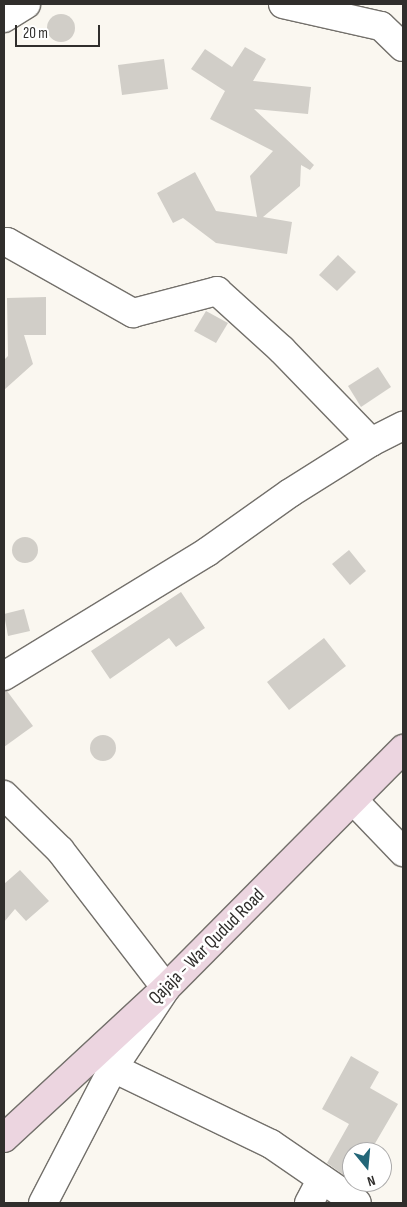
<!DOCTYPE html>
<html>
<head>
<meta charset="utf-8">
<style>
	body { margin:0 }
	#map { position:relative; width:407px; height:1207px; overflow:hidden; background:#faf7f0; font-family:"Sofia Sans Condensed",sans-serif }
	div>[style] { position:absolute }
	.building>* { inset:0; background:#d1cec8 }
	.round { border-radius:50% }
	.roads { filter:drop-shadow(1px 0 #73706b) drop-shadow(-1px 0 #73706b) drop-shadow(0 1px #73706b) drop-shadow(0 -1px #73706b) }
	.street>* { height:28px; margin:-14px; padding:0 14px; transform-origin:14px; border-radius:14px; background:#fff }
	.secondary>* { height:28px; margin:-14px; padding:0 14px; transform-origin:14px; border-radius:14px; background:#ecd5e0 }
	span { translate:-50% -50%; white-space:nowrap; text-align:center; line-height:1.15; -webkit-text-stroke:5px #fff; paint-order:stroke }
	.street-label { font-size:19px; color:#302e2c }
	.frame { position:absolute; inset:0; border:5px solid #302e2c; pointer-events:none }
	.north { position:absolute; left:342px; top:1142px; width:50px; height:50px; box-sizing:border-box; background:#fff; border:1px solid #acabab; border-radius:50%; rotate:163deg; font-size:14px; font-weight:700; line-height:20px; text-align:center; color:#302e2c }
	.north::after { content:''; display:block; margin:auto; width:18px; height:22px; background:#236678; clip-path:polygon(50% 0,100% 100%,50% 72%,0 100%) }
	.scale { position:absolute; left:15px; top:25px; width:85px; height:22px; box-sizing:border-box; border:2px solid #302e2c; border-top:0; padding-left:6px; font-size:15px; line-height:18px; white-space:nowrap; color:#302e2c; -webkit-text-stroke:4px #fff; paint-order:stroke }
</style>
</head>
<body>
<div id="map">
	<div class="building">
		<div class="round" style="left:47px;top:14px;width:28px;height:28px"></div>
		<div style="clip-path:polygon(245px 47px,266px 59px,253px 81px,311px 87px,308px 114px,254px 109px,314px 165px,310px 170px,301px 165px,300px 186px,263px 217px,292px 222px,287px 254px,216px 243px,183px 218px,173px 223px,157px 193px,195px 172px,216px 211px,257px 217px,250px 176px,273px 151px,210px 119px,225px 91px,191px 69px,205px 49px,232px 67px)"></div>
		<div style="clip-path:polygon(164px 59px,168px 89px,122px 95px,118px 65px)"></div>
		<div style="clip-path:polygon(338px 255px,356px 272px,337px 291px,319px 275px)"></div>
		<div style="clip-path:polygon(46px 297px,46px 335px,24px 335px,33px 364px,4px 390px,4px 360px,8px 356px,7px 298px)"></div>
		<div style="clip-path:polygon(206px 311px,228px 323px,216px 343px,194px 331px)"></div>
		<div style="clip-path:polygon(378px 367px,391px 387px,361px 407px,348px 386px)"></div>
		<div class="round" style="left:12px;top:537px;width:26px;height:26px"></div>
		<div style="clip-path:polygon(349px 550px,366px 571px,350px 585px,332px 564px)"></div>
		<div style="clip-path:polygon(181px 592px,205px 628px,176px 647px,169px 638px,110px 679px,91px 651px)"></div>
		<div style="clip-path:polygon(24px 609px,30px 631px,8px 636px,4px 614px)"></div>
		<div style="clip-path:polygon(324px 638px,346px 666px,289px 710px,267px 682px)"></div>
		<div style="clip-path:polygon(7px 691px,33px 726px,4px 747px,4px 692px)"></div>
		<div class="round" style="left:90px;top:735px;width:26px;height:26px"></div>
		<div style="clip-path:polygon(20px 870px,49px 901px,26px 921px,15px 909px,4px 922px,4px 884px)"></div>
		<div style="clip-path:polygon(351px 1056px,379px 1072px,370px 1088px,398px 1104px,370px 1152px,352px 1152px,352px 1181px,327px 1163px,349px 1124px,322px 1109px)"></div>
	</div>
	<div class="roads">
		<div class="street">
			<div style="left:283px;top:4px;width:100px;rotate:12.7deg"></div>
			<div style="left:381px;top:26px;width:30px;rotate:44deg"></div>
			<div style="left:4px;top:18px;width:26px;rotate:-32deg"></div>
			<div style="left:4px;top:243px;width:3px;rotate:-18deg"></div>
			<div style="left:7px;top:242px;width:145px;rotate:29.4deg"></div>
			<div style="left:133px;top:313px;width:87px;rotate:-14.7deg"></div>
			<div style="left:217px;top:291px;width:88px;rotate:42.2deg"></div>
			<div style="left:282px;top:350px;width:128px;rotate:45.9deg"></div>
			<div style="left:4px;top:676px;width:238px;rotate:-31.4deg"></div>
			<div style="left:207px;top:552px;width:102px;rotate:-35.4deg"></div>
			<div style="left:290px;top:493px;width:96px;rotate:-32.2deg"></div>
			<div style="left:371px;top:442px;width:36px;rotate:-27deg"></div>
			<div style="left:4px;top:795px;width:78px;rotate:44.5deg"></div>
			<div style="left:60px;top:850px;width:174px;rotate:52.5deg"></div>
			<div style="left:166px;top:988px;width:96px;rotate:123.5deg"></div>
			<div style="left:113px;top:1068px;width:152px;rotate:117.4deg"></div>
			<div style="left:354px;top:801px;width:71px;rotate:46.1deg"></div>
			<div style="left:113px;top:1068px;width:175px;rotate:25.7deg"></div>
			<div style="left:271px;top:1144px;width:104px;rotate:34.5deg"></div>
			<div style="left:309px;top:1203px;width:27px;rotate:-62deg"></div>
		</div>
		<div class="secondary">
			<div style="left:4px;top:1138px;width:221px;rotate:-42.8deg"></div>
			<div style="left:166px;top:988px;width:337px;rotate:-45.2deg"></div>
		</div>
	</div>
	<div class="street-label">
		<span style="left:207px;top:947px;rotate:-45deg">Qajaja - War Qudud Road</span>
	</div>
	<div class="frame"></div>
	<div class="north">N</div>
	<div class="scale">20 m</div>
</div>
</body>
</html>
